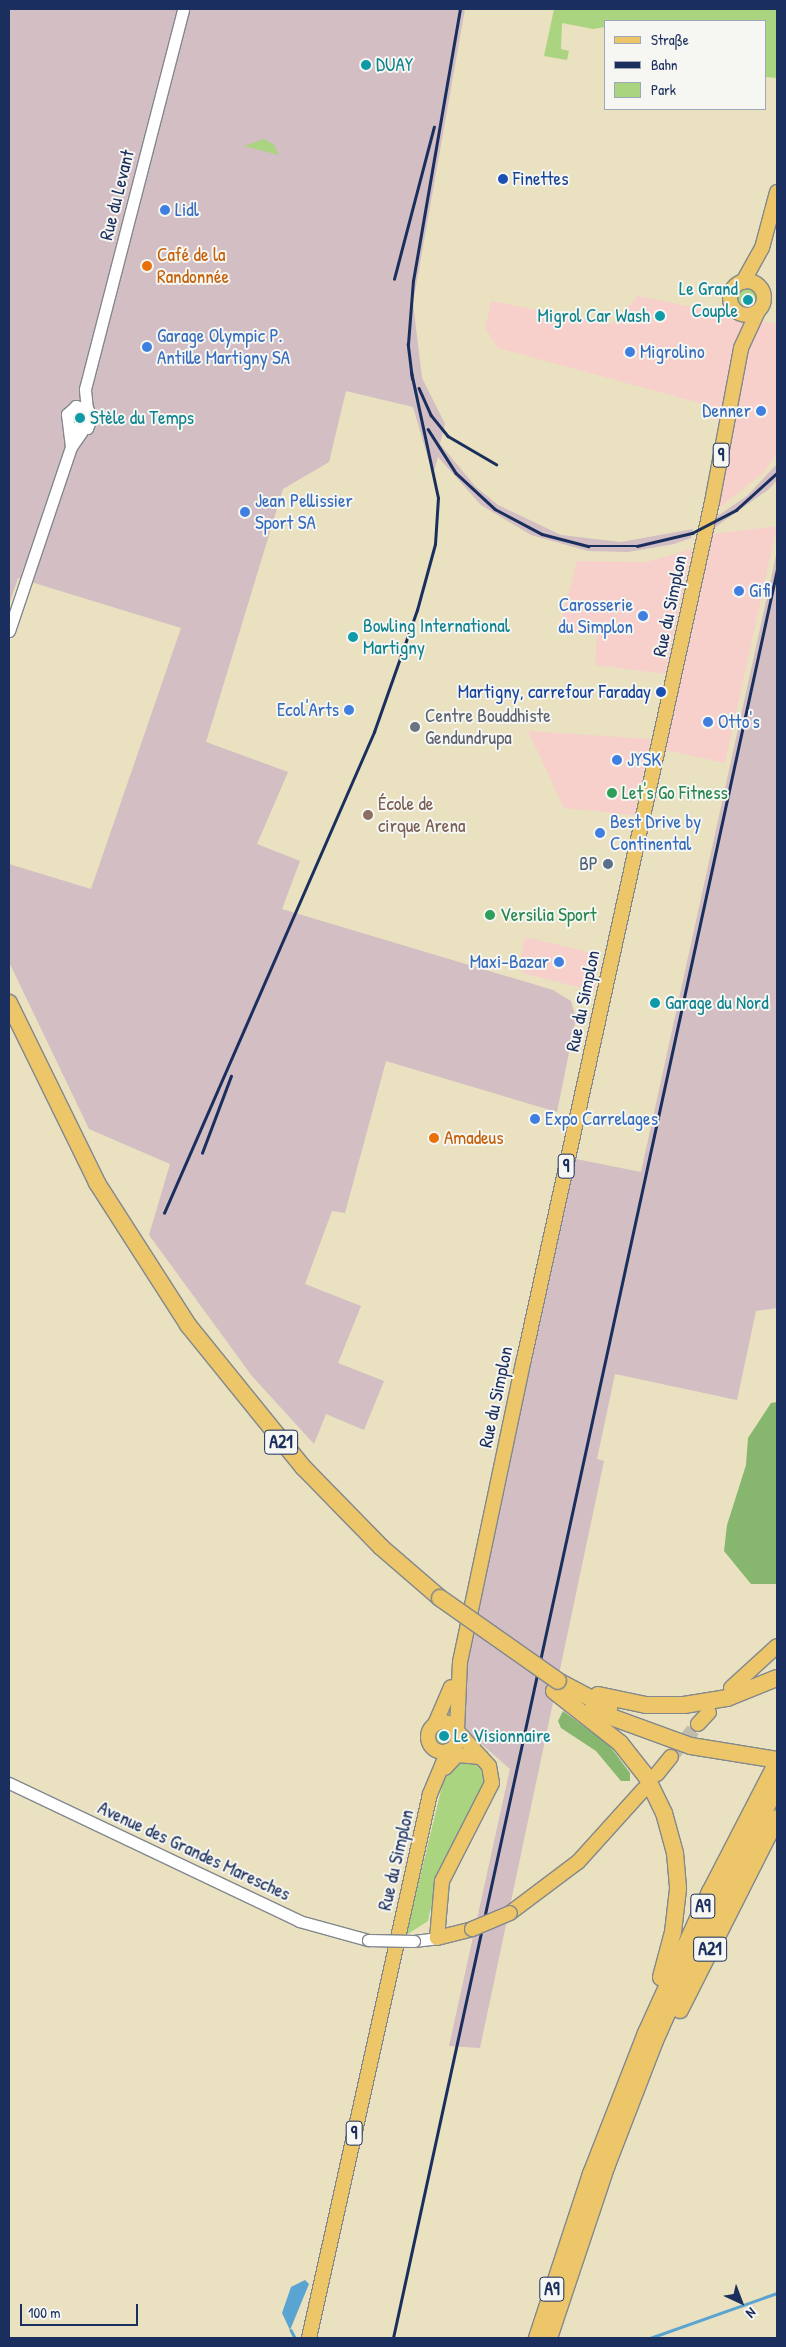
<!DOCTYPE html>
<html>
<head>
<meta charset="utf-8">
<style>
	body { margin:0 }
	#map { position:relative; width:786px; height:2347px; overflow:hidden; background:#e9e1bf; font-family:"Patrick Hand",sans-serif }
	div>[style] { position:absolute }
	.built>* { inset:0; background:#f7d0cc }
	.industrial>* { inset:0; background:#d2bec3 }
	.green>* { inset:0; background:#aad47f }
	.round { border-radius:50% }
	.forest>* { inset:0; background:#87b66e }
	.water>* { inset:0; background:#5aa4d1 }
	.stream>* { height:2.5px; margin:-1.25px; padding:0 1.25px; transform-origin:1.25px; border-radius:1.25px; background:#5aa4d1 }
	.major-tunnel>* { height:14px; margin-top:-7px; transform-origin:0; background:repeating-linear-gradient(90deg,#c0bdac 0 14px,transparent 0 21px) }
	.roads { filter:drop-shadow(1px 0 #82888e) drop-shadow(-1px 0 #82888e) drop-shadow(0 1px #82888e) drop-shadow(0 -1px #82888e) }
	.minor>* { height:11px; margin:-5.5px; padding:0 5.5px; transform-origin:5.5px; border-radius:5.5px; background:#fff }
	.major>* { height:14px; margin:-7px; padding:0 7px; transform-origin:7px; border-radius:7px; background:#ecc669 }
	.major>.ring { margin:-7px; padding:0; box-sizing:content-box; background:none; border:14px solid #ecc669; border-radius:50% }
	.highway>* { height:16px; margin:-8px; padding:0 8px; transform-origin:8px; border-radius:8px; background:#ecc669 }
	.rail>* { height:2.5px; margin:-1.25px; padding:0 1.25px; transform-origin:1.25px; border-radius:1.25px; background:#1b2f5e }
	.bridges { filter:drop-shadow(1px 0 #82888e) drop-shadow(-1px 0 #82888e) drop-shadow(0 1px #82888e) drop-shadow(0 -1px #82888e) }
	.minor-bridge>* { height:11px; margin:-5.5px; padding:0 5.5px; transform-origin:5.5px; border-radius:5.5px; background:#fff }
	.major-bridge>* { height:14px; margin:-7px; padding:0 7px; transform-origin:7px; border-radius:7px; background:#ecc669 }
	.highway-bridge>* { height:16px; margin:-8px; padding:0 8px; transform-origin:8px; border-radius:8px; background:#ecc669 }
	.dots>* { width:14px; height:14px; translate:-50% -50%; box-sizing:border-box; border:2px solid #f6f6f2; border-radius:50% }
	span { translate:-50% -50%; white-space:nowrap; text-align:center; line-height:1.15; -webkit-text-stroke:4px #f6f6f2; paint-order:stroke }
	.shield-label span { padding:1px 4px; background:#f6f6f2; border:1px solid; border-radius:4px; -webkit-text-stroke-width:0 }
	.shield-label { font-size:18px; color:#1b2f5e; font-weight:700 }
	.culture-label { font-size:19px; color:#0d838f }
	.left { translate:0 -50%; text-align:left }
	.right { translate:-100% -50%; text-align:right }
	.transit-label { font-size:19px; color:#164399 }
	.street-label { font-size:19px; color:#1b2f5e }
	.shop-label { font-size:19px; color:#366cbe }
	.food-label { font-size:19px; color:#c56008 }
	.worship-label { font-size:19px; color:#5b616d }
	.leisure-label { font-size:19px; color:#27864d }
	.education-label { font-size:19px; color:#785e54 }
	.service-label { font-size:19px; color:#4e5e75 }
	.frame { position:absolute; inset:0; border:10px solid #1b2f5e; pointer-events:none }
	.legend { position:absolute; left:604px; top:20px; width:162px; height:90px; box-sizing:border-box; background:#f6f6f2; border:1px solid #9ea6b7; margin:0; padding:6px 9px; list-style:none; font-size:15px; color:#1b2f5e }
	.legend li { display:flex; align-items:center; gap:10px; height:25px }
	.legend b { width:25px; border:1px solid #9ea6b7 }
	.north { position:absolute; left:716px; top:2277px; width:50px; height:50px; -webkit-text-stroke:4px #f6f6f2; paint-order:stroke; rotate:137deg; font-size:14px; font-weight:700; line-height:20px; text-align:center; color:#1b2f5e }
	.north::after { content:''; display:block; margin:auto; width:18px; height:22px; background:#1b2f5e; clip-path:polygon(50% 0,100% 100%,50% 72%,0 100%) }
	.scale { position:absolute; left:20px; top:2304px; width:118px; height:22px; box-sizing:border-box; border:2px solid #1b2f5e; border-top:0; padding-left:6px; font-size:15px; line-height:18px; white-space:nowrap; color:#1b2f5e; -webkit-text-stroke:4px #f6f6f2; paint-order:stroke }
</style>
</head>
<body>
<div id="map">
	<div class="built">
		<div style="clip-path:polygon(638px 296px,777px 324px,777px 454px,763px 473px,719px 508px,718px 408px,498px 348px,485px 328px,491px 301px,612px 324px)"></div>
		<div style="clip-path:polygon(777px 526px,725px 763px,666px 750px,713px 534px)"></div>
		<div style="clip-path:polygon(692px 549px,665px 674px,595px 665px,597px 635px,559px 627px,577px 561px,647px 562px)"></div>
		<div style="clip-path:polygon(528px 731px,651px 739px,634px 815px,564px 808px)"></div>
		<div style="clip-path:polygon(525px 937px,601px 955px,594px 991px,523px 973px,520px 963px)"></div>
	</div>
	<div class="industrial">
		<div style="clip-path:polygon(9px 9px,465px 9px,413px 303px,422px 378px,445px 424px,440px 444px,475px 486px,498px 505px,561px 535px,621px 542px,693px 529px,691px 538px,674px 544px,628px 552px,588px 551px,531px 535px,481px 505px,438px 457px,433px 475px,413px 407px,346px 391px,329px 462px,283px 489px,206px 742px,288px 772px,257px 844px,300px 861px,282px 909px,553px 990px,571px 1001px,576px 1018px,557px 1112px,386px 1061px,345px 1213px,332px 1211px,305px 1284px,361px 1306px,338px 1363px,384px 1381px,364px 1430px,326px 1414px,314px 1444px,252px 1376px,149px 1235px,170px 1164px,89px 1129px,9px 962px,9px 864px,91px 889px,181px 628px,18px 578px,9px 605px)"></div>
		<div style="clip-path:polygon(777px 464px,777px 480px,769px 489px,714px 528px,716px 517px,747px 496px)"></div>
		<div style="clip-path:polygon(777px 551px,777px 1308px,756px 1311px,737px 1400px,615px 1374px,597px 1459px,604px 1461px,480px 2048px,449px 2046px,510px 1769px,462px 1727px,458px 1692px,576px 1159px,641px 1172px)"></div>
	</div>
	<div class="green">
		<div style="clip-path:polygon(554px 9px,777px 9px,777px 78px,765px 77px,765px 21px,605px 21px,605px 27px,593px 29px,562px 23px,561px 49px,569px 51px,567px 60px,544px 56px)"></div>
		<div style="clip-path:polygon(264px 139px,274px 145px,279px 155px,244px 146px)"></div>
		<div class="round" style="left:737px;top:289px;width:20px;height:20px"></div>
		<div class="round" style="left:435px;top:1728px;width:18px;height:18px"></div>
		<div style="clip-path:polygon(454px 1761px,478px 1762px,486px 1785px,434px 1893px,428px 1921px,406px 1935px,443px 1782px)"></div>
	</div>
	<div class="forest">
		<div style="clip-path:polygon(777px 1402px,777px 1584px,751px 1584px,724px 1551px,727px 1525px,746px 1465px,748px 1438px,771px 1403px)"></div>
		<div style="clip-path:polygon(563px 1711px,609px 1745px,630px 1773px,630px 1781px,621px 1781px,596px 1751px,561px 1728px,558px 1721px)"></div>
	</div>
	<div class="water">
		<div style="clip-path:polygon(305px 2280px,309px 2284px,290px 2330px,282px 2313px,291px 2287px)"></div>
	</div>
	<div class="stream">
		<div style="left:291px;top:2330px;width:7px;rotate:63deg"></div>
		<div style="left:274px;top:2338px;width:30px"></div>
		<div style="left:650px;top:2338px;width:135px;rotate:-19.5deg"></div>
	</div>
	<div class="major-tunnel">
		<div style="left:671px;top:1757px;width:43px;rotate:-50.7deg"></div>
	</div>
	<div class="roads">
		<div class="minor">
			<div style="left:87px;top:409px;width:20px;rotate:-96deg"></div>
			<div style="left:85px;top:389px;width:392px;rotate:-75.5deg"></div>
			<div style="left:69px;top:428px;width:18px"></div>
			<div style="left:87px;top:428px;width:10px;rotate:-66deg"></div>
			<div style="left:91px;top:419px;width:9px;rotate:-108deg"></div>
			<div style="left:88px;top:410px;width:13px;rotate:-162deg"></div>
			<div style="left:76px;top:406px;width:12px;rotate:138deg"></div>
			<div style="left:67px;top:414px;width:33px;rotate:83deg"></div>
			<div style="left:9px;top:631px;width:194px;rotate:-71.4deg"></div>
			<div style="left:71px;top:447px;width:19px;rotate:-55deg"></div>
			<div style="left:9px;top:1783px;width:321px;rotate:25.4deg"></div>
			<div style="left:299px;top:1921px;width:72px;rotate:15.4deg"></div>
			<div style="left:414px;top:1941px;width:23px;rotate:-7deg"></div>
		</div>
		<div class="major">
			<div class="ring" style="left:730px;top:281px;width:20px;height:20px"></div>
			<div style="left:743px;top:282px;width:39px;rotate:-61deg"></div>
			<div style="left:762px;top:248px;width:58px;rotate:-75deg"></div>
			<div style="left:731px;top:1688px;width:62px;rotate:-42.4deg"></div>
			<div class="ring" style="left:428px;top:1722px;width:16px;height:16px"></div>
			<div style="left:435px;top:1724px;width:40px;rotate:-66.6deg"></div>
			<div style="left:698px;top:1724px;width:16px;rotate:-47deg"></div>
			<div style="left:457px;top:1730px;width:68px;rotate:-87.5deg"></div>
			<div style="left:460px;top:1662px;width:310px;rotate:-78.1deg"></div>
			<div style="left:524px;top:1359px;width:877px;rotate:-77.63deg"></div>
			<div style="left:712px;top:502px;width:157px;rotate:-79.3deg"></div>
			<div style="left:741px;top:348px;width:41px;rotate:-65.3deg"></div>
			<div style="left:458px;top:1732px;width:46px;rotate:47.6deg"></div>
			<div style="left:489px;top:1766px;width:17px;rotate:80deg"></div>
			<div style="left:492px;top:1783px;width:110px;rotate:117deg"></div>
			<div style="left:442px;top:1881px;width:57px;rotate:95deg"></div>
			<div style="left:437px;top:1938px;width:36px;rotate:-14deg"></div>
			<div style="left:445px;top:1768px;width:18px;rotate:-47deg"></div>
			<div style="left:457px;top:1755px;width:24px;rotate:5deg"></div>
			<div style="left:657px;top:1774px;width:22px;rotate:-51deg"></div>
			<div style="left:510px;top:1913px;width:85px;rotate:-36.9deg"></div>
			<div style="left:578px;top:1862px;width:98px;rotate:-47.9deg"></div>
			<div style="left:309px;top:2338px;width:557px;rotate:-77.46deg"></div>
			<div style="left:430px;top:1794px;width:47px;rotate:-67.3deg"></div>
		</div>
		<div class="highway">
			<div style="left:9px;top:1003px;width:200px;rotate:63.9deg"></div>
			<div style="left:97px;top:1183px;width:169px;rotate:57.3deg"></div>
			<div style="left:188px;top:1325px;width:183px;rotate:51deg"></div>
			<div style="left:303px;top:1467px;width:112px;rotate:45.7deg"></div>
			<div style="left:381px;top:1547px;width:78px;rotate:40.8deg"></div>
			<div style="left:558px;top:1681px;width:58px;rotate:27.9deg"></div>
			<div style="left:554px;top:1691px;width:84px;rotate:38.2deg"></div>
			<div style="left:620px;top:1743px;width:42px;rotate:51.8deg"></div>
			<div style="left:646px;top:1776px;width:41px;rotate:64.1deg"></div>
			<div style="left:664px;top:1813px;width:41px;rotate:74.6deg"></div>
			<div style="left:675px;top:1853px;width:36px;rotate:85deg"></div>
			<div style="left:678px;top:1889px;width:43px;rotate:96.6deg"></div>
			<div style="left:673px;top:1932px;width:47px;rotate:104.9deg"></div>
			<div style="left:598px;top:1695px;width:49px;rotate:11.8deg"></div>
			<div style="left:646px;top:1705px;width:38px"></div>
			<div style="left:684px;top:1705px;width:44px;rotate:-9.2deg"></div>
			<div style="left:727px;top:1698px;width:54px;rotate:-21.8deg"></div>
			<div style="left:592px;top:1710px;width:105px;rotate:20deg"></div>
			<div style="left:691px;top:1746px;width:87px;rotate:9.2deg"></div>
			<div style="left:680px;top:2010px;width:215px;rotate:-63.2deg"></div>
			<div style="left:537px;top:2338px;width:173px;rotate:-71.8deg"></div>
			<div style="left:591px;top:2174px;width:151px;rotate:-68.7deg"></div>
			<div style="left:646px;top:2033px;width:155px;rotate:-65.6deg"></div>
			<div style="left:710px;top:1892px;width:146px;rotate:-62.7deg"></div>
			<div style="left:549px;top:2338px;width:182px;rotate:-71.5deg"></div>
			<div style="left:607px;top:2165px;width:131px;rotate:-68.9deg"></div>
			<div style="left:654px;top:2043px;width:126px;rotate:-66.1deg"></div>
			<div style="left:705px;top:1928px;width:159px;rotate:-63.1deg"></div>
		</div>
	</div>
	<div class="rail">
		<div style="left:394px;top:279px;width:157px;rotate:-75.3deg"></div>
		<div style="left:412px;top:379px;width:35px;rotate:-97deg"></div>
		<div style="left:408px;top:344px;width:63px;rotate:-85.5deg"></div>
		<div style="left:413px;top:281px;width:276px;rotate:-80.2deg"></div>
		<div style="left:419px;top:388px;width:30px;rotate:66deg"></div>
		<div style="left:431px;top:415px;width:27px;rotate:51deg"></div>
		<div style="left:448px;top:436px;width:56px;rotate:30.3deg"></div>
		<div style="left:428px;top:429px;width:52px;rotate:57.5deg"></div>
		<div style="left:456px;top:473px;width:53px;rotate:42.7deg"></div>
		<div style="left:495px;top:509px;width:53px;rotate:28deg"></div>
		<div style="left:542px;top:534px;width:48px;rotate:14.6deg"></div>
		<div style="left:588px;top:546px;width:49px"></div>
		<div style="left:637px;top:546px;width:57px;rotate:-13.3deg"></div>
		<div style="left:692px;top:533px;width:50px;rotate:-27.6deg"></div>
		<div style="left:736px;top:510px;width:55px;rotate:-42.1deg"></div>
		<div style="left:202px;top:1153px;width:82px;rotate:-69.4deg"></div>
		<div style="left:164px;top:1213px;width:525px;rotate:-66.41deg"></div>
		<div style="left:374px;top:732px;width:129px;rotate:-70.6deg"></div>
		<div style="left:417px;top:610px;width:68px;rotate:-74.7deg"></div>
		<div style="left:435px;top:544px;width:46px;rotate:-86.3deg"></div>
		<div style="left:438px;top:498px;width:129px;rotate:-102.1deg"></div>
		<div style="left:393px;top:2338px;width:1809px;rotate:-77.75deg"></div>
	</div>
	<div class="bridges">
		<div class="minor-bridge">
			<div style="left:368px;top:1940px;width:46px;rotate:1.2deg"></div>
		</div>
		<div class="major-bridge">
			<div style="left:472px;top:1929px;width:41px;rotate:-22.8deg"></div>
		</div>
		<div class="highway-bridge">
			<div style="left:440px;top:1598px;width:144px;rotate:35.1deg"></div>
		</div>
	</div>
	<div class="dots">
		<div style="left:366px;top:65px;background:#0f9aa8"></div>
		<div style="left:503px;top:179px;background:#1a4fb4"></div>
		<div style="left:165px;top:210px;background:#3f7fe0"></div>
		<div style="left:147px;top:266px;background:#e8710a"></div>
		<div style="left:748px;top:300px;background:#0f9aa8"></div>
		<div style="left:660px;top:316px;background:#0f9aa8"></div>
		<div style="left:147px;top:347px;background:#3f7fe0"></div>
		<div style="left:630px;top:352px;background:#3f7fe0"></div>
		<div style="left:761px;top:411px;background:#3f7fe0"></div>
		<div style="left:80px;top:418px;background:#0f9aa8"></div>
		<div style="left:245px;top:512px;background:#3f7fe0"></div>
		<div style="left:739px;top:591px;background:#3f7fe0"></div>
		<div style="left:643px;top:616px;background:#3f7fe0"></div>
		<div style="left:353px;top:637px;background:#0f9aa8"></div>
		<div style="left:661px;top:692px;background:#1a4fb4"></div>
		<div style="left:349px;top:710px;background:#3f7fe0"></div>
		<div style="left:708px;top:722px;background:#3f7fe0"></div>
		<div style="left:415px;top:727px;background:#6b7280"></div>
		<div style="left:617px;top:760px;background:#3f7fe0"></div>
		<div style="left:612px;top:793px;background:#2e9e5b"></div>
		<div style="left:368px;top:815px;background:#8d6e63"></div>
		<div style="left:600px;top:833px;background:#3f7fe0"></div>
		<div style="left:608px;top:864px;background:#5c6f8a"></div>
		<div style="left:490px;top:915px;background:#2e9e5b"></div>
		<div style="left:559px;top:962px;background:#3f7fe0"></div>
		<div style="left:655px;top:1003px;background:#0f9aa8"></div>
		<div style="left:535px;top:1119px;background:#3f7fe0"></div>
		<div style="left:434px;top:1138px;background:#e8710a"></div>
		<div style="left:444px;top:1736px;background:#0f9aa8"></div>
	</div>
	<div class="shield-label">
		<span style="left:721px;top:455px">9</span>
		<span style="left:566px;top:1166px">9</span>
		<span style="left:281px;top:1442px">A21</span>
		<span style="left:703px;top:1906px">A9</span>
		<span style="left:710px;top:1949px">A21</span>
		<span style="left:354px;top:2133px">9</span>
		<span style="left:552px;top:2289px">A9</span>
	</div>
	<div class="culture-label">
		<span class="left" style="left:376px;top:65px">DUAY</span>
		<span class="right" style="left:738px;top:300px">Le Grand<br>Couple</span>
		<span class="right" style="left:650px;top:316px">Migrol Car Wash</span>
		<span class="left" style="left:90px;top:418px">Stèle du Temps</span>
		<span class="left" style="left:363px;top:637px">Bowling International<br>Martigny</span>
		<span class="left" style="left:665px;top:1003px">Garage du Nord</span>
		<span class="left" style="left:454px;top:1736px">Le Visionnaire</span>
	</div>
	<div class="transit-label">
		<span class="left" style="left:513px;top:179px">Finettes</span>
		<span class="right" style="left:651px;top:692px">Martigny, carrefour Faraday</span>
	</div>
	<div class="street-label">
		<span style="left:117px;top:195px;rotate:-76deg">Rue du Levant</span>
		<span style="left:670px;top:606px;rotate:-78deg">Rue du Simplon</span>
		<span style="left:583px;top:1001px;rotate:-78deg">Rue du Simplon</span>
		<span style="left:496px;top:1397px;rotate:-78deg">Rue du Simplon</span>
		<span style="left:194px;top:1851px;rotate:25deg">Avenue des Grandes Maresches</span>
		<span style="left:396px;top:1860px;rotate:-77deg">Rue du Simplon</span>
	</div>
	<div class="shop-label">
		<span class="left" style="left:175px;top:210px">Lidl</span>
		<span class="left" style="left:157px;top:347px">Garage Olympic P.<br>Antille Martigny SA</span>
		<span class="left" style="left:640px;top:352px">Migrolino</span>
		<span class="right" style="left:751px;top:411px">Denner</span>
		<span class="left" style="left:255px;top:512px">Jean Pellissier<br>Sport SA</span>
		<span class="left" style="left:749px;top:591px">Gifi</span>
		<span class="right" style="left:633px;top:616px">Carosserie<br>du Simplon</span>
		<span class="right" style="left:339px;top:710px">Ecol'Arts</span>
		<span class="left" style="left:718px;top:722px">Otto's</span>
		<span class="left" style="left:627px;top:760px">JYSK</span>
		<span class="left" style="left:610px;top:833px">Best Drive by<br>Continental</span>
		<span class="right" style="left:549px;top:962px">Maxi-Bazar</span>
		<span class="left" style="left:545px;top:1119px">Expo Carrelages</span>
	</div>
	<div class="food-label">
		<span class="left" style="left:157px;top:266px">Café de la<br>Randonnée</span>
		<span class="left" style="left:444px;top:1138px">Amadeus</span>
	</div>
	<div class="worship-label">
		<span class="left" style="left:425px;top:727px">Centre Bouddhiste<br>Gendundrupa</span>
	</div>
	<div class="leisure-label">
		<span class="left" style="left:622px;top:793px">Let's Go Fitness</span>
		<span class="left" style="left:500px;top:915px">Versilia Sport</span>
	</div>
	<div class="education-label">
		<span class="left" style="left:378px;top:815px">École de<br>cirque Arena</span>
	</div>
	<div class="service-label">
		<span class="right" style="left:598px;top:864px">BP</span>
	</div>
	<div class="frame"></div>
	<ul class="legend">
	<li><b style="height:6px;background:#ecc669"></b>Straße</li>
	<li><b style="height:6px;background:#1b2f5e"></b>Bahn</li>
	<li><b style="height:14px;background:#aad47f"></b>Park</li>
	</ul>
	<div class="north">N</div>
	<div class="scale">100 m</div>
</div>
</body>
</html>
